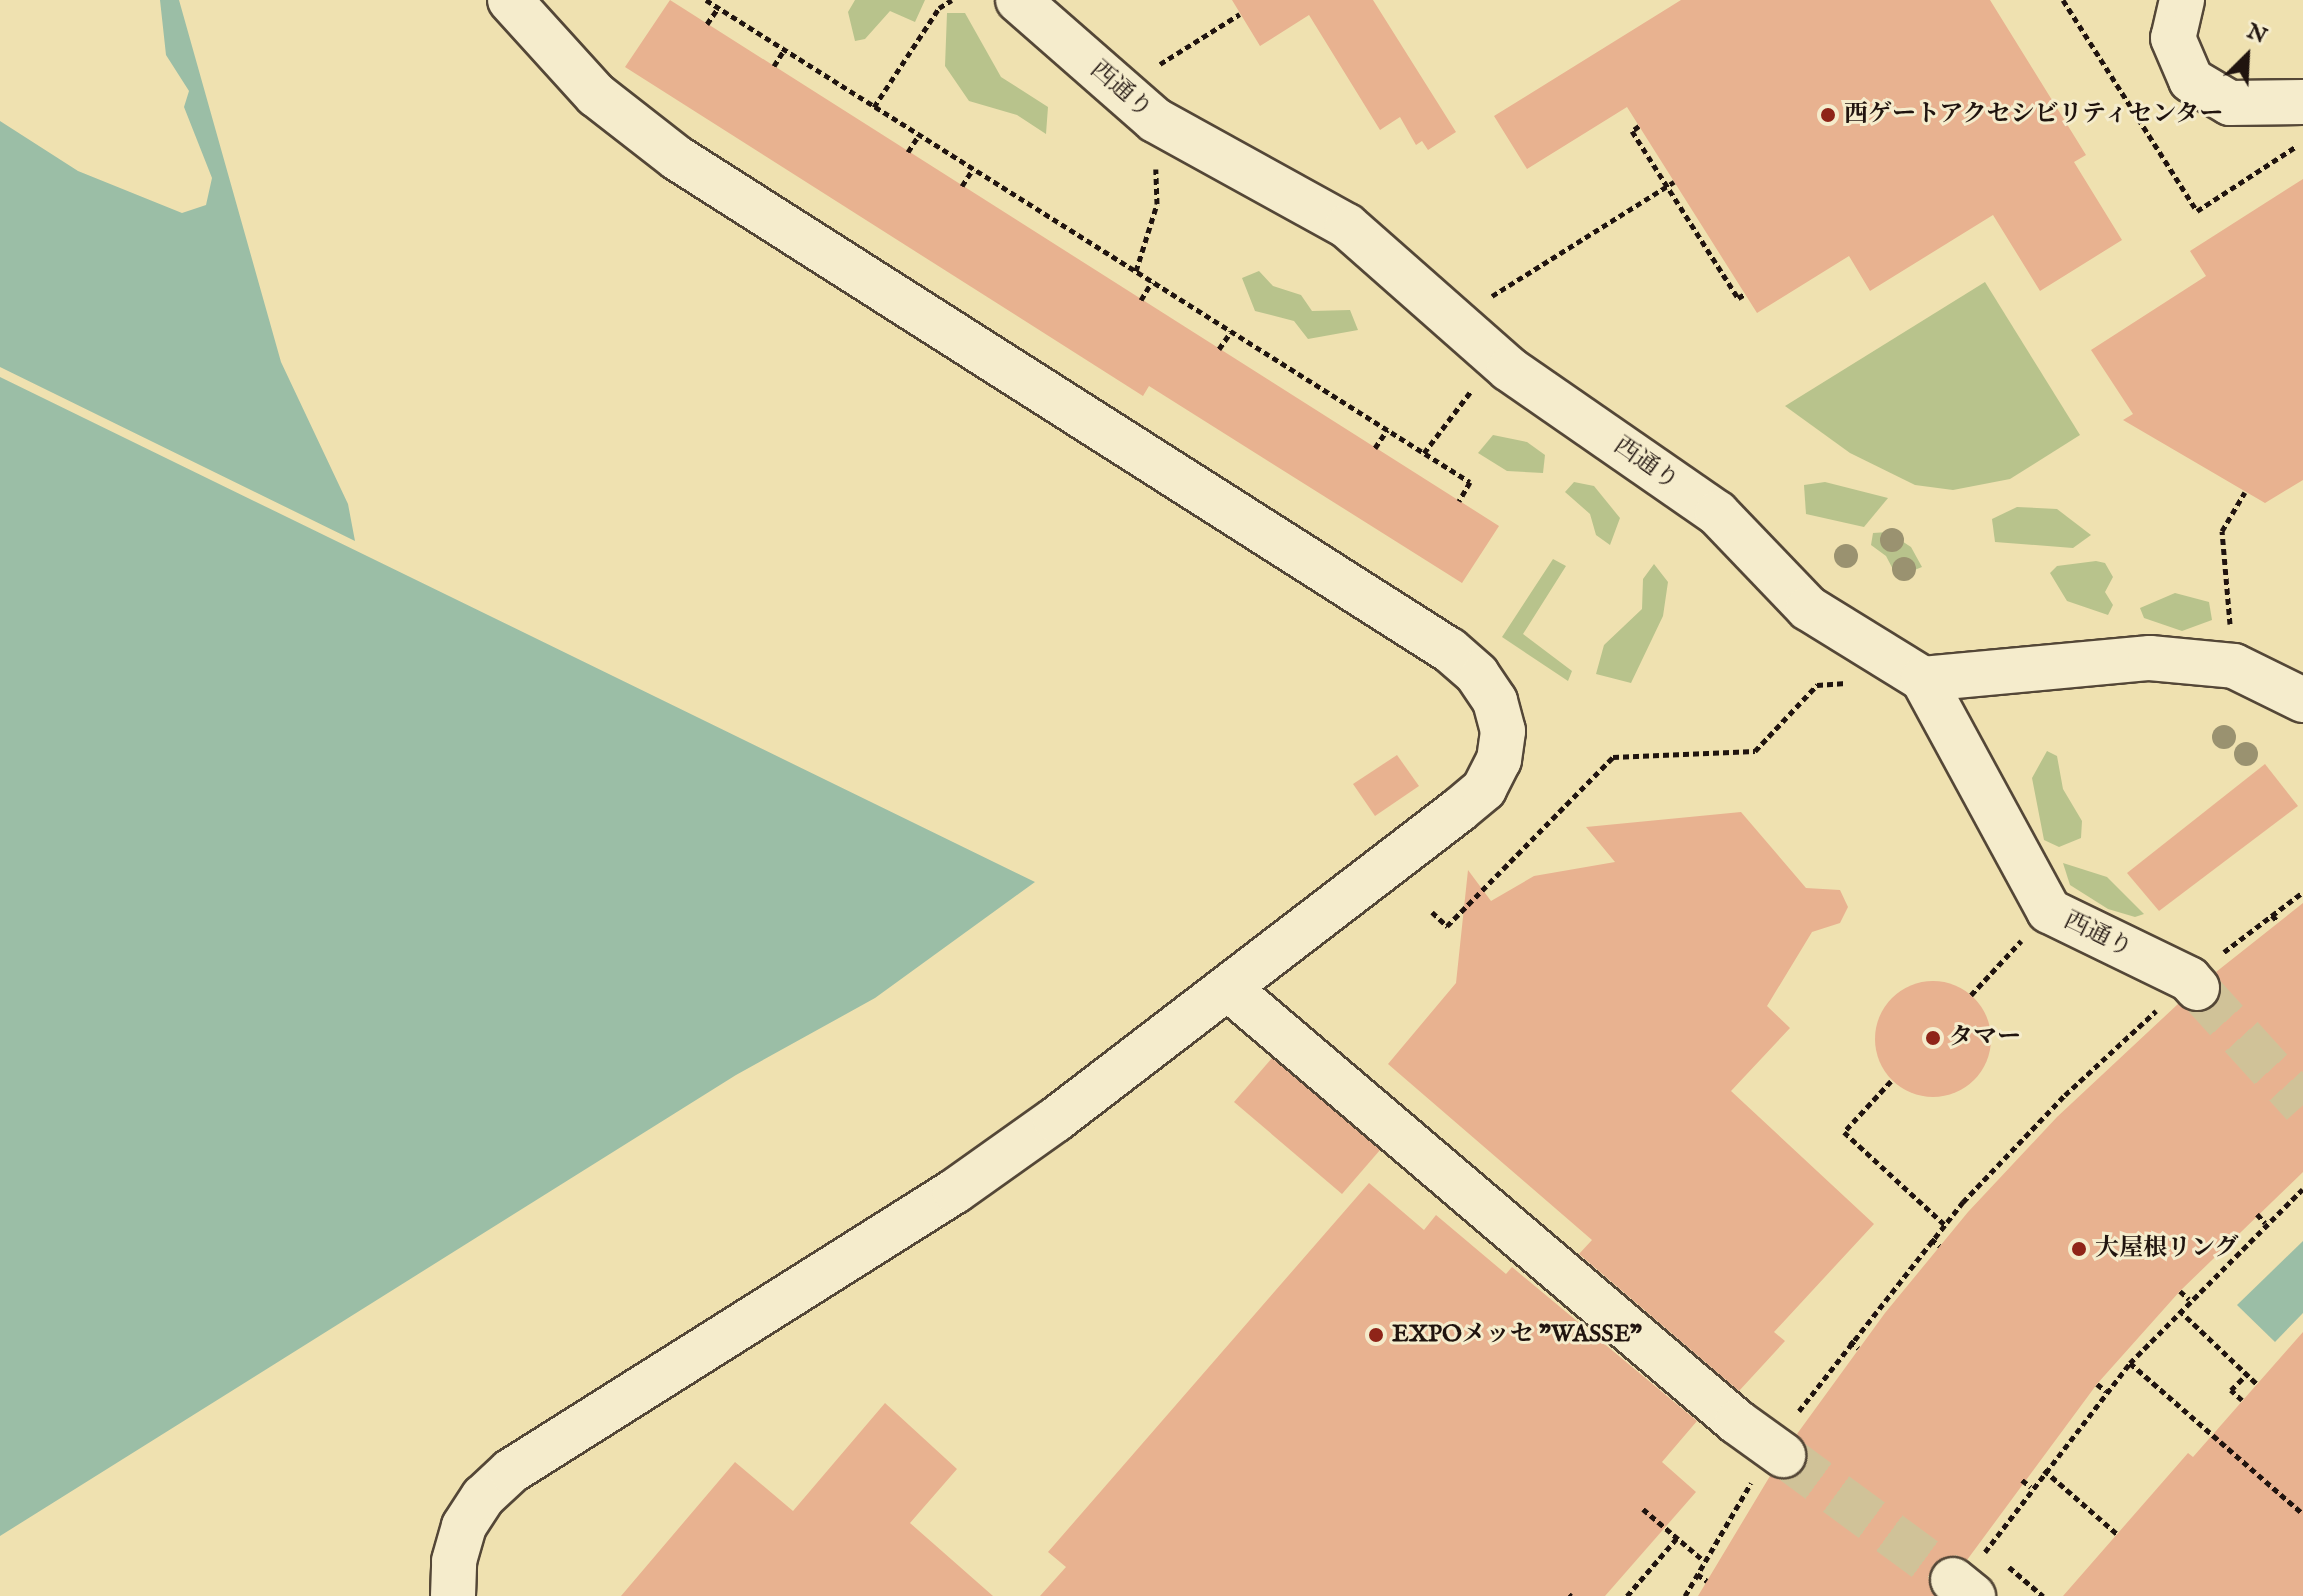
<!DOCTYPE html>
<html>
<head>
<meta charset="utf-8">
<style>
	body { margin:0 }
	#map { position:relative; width:2303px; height:1596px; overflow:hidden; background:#efe1b0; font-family:"IM FELL English","Noto Serif JP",serif }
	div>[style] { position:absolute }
	.green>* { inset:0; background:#b8c38c }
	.water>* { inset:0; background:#9bbea6 }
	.building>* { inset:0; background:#e8b290 }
	.round { border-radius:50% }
	.minor-tunnel>* { height:44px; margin-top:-22px; transform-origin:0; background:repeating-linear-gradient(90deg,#d0c298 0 44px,transparent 0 66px) }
	.path>* { height:5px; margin-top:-2.5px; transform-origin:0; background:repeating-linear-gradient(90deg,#20140f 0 6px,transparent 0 10px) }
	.roads { filter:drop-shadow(2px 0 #544737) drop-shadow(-2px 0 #544737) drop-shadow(0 2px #544737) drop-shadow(0 -2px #544737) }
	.minor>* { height:44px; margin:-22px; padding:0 22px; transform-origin:22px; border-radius:22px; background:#f5eccc }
	.trees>* { width:24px; height:24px; margin:-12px; border-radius:50%; background:#9a9270 }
	.dots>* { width:22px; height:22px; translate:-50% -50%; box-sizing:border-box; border:4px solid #f5eccc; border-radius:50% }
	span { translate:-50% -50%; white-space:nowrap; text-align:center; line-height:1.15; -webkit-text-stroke:6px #f5eccc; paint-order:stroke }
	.street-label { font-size:24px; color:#20140f }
	.poi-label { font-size:24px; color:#20140f; font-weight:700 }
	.left { translate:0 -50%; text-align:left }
	.north { position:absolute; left:2207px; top:16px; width:80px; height:80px; -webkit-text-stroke:6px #f5eccc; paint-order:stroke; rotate:24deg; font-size:22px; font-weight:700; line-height:32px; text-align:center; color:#20140f }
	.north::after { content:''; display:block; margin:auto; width:28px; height:36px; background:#20140f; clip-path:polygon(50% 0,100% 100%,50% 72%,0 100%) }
</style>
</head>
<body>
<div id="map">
	<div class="green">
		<div style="clip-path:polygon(855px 0,925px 0,915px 22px,890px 11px,865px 39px,855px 41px,848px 12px)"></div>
		<div style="clip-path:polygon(947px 13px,965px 13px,1001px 77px,1048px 107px,1046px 134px,1017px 115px,969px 101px,945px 66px)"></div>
		<div style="clip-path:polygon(1259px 271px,1273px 286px,1301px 295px,1312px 311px,1350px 310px,1358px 330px,1308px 339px,1294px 321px,1255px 311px,1242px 278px)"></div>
		<div style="clip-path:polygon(1985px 282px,2080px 435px,2010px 479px,1953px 490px,1915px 485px,1850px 453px,1785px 406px)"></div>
		<div style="clip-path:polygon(1493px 435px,1527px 442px,1545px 455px,1543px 473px,1507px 471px,1478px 453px)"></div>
		<div style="clip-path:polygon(1574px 482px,1594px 486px,1620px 518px,1610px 545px,1596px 535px,1590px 514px,1565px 492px)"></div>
		<div style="clip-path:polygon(1825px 482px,1888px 498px,1864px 527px,1806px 514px,1804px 485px)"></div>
		<div style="clip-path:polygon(2017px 507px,2057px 509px,2091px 535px,2073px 548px,1995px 542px,1992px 519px)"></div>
		<div style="clip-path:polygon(1888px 532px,1911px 547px,1922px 567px,1897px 577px,1886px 556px,1871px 545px,1873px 533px)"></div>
		<div style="clip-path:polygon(1553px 559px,1566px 566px,1523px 634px,1572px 671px,1568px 681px,1502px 637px)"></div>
		<div style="clip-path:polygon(2096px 561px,2105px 563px,2113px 577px,2105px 592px,2113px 605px,2108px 615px,2067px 601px,2050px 573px,2057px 566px)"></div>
		<div style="clip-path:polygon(1654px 564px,1668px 582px,1663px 616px,1631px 683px,1596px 674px,1604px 645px,1642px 609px,1643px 579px)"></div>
		<div style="clip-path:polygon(2175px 593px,2209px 602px,2212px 620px,2182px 631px,2144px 618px,2140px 608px)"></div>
		<div style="clip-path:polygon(2047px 751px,2057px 756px,2063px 789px,2082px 821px,2081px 838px,2059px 847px,2044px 840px,2032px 778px)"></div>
		<div style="clip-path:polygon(2063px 863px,2107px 877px,2144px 914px,2135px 917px,2108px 909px,2070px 885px)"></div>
	</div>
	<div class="water">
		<div style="clip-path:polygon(160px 0,179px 0,281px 362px,348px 504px,355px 541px,0 367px,0 121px,78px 171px,182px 213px,206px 205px,212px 178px,184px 107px,189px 91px,166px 55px)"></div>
		<div style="clip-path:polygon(0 377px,1035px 882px,875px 998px,736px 1075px,0 1536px)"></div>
		<div style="clip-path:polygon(2303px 1241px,2303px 1313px,2275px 1342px,2237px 1305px)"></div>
	</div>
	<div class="building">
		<div style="clip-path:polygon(670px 0,1499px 526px,1462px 583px,1149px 386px,1143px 396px,625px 67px)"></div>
		<div style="clip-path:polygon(1232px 0,1373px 0,1456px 132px,1428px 150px,1422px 141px,1416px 145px,1400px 117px,1380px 130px,1309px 15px,1260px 46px)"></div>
		<div style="clip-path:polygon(1681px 0,1990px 0,2086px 155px,2074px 162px,2122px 240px,2040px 291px,1993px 215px,1870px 291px,1849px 256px,1757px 313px,1627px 107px,1527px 169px,1494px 116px)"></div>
		<div style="clip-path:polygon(2303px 179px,2303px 480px,2265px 503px,2123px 420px,2133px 414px,2091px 350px,2206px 276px,2190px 251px)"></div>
		<div style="clip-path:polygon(1397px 755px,1419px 786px,1375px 816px,1353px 784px)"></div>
		<div style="clip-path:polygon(2265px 764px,2298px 806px,2159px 911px,2127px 873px)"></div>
		<div style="clip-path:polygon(1741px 812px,1806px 888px,1840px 890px,1848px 907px,1840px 923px,1812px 932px,1767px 1006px,1790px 1028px,1731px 1091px,1874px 1224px,1774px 1332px,1785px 1341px,1739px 1391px,1579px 1254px,1592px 1240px,1388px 1064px,1456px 983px,1468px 870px,1491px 901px,1534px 876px,1615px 862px,1586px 827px)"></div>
		<div style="clip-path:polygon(2303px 903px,2303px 1172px,2180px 1291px,2097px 1384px,1967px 1560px,1945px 1557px,1934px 1564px,1928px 1577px,1935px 1596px,1698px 1596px,1770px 1476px,1793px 1478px,1804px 1469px,1806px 1445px,1797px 1434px,1885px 1313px,1968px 1212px,2057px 1117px,2178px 1004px,2201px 1013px,2214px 1006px,2222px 984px,2216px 972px)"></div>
		<div class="round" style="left:1875px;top:981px;width:116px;height:116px"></div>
		<div style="clip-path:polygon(1272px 1058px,1380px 1150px,1342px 1194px,1234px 1102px)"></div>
		<div style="clip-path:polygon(1369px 1183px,1424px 1230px,1436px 1215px,1506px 1274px,1512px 1267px,1697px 1421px,1662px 1462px,1696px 1492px,1605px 1596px,1040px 1596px,1066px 1567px,1048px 1552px)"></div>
		<div style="clip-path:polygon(2303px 1332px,2303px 1596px,2063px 1596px,2188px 1453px,2193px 1457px)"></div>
		<div style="clip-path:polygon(885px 1403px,957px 1469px,910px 1523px,993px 1596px,621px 1596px,735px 1462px,793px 1511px)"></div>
	</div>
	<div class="minor-tunnel">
		<div style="left:2197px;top:988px;width:158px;rotate:47.8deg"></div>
		<div style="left:1783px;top:1455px;width:211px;rotate:36.3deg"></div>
	</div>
	<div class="path">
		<div style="left:706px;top:0;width:903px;rotate:32.25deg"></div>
		<div style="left:1470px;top:482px;width:22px;rotate:120deg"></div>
		<div style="left:2063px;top:0;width:250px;rotate:57.6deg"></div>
		<div style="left:2197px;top:211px;width:117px;rotate:-33.1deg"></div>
		<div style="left:707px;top:24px;width:19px;rotate:-55deg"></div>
		<div style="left:1160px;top:64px;width:94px;rotate:-32deg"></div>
		<div style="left:774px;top:66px;width:19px;rotate:-58deg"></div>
		<div style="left:874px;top:107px;width:118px;rotate:-56.7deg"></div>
		<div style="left:939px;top:8px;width:15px;rotate:-32deg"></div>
		<div style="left:1639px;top:126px;width:9px;rotate:144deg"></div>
		<div style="left:1632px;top:131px;width:198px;rotate:57.6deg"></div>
		<div style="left:1738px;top:298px;width:8px;rotate:-30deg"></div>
		<div style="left:908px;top:152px;width:20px;rotate:-57deg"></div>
		<div style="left:962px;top:186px;width:20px;rotate:-57deg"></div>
		<div style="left:1136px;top:271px;width:70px;rotate:-72.6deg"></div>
		<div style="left:1157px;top:204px;width:35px;rotate:-92deg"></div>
		<div style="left:1492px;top:296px;width:215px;rotate:-32.1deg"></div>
		<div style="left:1141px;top:300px;width:21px;rotate:-59deg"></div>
		<div style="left:1219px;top:349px;width:21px;rotate:-55deg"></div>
		<div style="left:1375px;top:448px;width:22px;rotate:-56deg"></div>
		<div style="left:1424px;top:453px;width:78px;rotate:-52.8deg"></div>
		<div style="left:2230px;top:624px;width:93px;rotate:-94.9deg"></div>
		<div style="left:2222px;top:531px;width:45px;rotate:-59.5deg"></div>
		<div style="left:1432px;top:912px;width:21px;rotate:43deg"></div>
		<div style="left:1447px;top:926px;width:237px;rotate:-45.5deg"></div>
		<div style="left:1613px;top:757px;width:142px;rotate:-2.4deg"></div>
		<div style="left:1755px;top:751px;width:91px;rotate:-46.8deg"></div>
		<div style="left:1817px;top:685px;width:29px;rotate:-4deg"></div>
		<div style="left:2272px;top:915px;width:9px;rotate:49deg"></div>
		<div style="left:2224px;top:952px;width:99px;rotate:-37.2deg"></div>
		<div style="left:1971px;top:995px;width:74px;rotate:-47.2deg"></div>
		<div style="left:1891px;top:1081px;width:69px;rotate:132.7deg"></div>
		<div style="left:1844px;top:1132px;width:136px;rotate:42.6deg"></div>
		<div style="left:2257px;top:1214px;width:12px;rotate:48deg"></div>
		<div style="left:1931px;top:1239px;width:11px;rotate:38deg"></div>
		<div style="left:2180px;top:1291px;width:12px;rotate:42deg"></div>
		<div style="left:2179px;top:1310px;width:108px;rotate:43.5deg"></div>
		<div style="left:1850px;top:1341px;width:11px;rotate:41deg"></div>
		<div style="left:2130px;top:1363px;width:230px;rotate:41.1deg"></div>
		<div style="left:2097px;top:1384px;width:11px;rotate:38deg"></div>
		<div style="left:2242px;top:1400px;width:15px;rotate:-138deg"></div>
		<div style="left:2231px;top:1390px;width:21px;rotate:-45deg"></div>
		<div style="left:1799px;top:1411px;width:266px;rotate:-51.9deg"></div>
		<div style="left:1963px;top:1202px;width:148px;rotate:-46.4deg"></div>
		<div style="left:2065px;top:1095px;width:124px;rotate:-42.7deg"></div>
		<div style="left:2044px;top:1470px;width:97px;rotate:41.2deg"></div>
		<div style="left:2022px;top:1480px;width:11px;rotate:38deg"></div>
		<div style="left:1643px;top:1509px;width:80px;rotate:40.4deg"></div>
		<div style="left:1985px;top:1552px;width:238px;rotate:-52.5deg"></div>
		<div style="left:2130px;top:1363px;width:245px;rotate:-45.2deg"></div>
		<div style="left:2009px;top:1567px;width:45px;rotate:40.5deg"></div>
		<div style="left:1697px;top:1574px;width:12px;rotate:35deg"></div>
		<div style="left:1569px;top:1594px;width:3px;rotate:45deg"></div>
		<div style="left:1627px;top:1596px;width:77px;rotate:-49.2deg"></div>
		<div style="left:1685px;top:1596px;width:131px;rotate:-59.7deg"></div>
	</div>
	<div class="roads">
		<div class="minor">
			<div style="left:1018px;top:0;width:182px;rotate:41.2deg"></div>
			<div style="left:1155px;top:120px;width:219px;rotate:28.9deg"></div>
			<div style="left:1347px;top:226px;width:216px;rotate:41.4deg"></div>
			<div style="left:1509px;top:369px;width:253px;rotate:34.7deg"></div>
			<div style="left:1717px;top:513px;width:132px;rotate:46.2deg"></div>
			<div style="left:1808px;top:608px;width:135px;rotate:31.7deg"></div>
			<div style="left:1923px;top:679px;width:264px;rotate:61.5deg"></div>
			<div style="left:2049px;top:911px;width:156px;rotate:25.9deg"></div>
			<div style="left:2189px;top:979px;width:12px;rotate:48deg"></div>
			<div style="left:2182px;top:0;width:39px;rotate:103deg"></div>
			<div style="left:2173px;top:38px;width:46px;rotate:66.8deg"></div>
			<div style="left:2191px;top:80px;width:45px;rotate:30.5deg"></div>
			<div style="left:2230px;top:103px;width:73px;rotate:-0.8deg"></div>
			<div style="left:1923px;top:679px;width:228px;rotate:-5.3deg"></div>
			<div style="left:2150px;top:658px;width:84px;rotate:5.4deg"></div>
			<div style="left:2234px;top:666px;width:77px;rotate:26.2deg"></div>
			<div style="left:1229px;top:989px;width:667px;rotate:40.44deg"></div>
			<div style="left:1737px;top:1422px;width:57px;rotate:35.7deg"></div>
			<div style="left:1953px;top:1580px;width:26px;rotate:39deg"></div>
			<div style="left:453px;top:1596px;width:35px;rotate:-88deg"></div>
			<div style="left:454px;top:1561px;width:36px;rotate:-74deg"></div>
			<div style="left:464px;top:1526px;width:35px;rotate:-57deg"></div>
			<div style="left:483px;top:1497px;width:38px;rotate:-43deg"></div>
			<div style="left:511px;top:1471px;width:525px;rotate:-32.24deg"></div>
			<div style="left:955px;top:1191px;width:123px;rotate:-35.4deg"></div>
			<div style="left:1055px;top:1120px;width:509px;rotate:-37.5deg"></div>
			<div style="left:1459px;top:810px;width:33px;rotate:-40deg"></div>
			<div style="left:1484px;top:789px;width:33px;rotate:-63deg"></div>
			<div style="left:1499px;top:760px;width:29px;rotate:-82deg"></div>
			<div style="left:1503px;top:731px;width:31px;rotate:-105deg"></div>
			<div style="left:1495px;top:701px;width:32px;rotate:-124deg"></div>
			<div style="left:1477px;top:674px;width:37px;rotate:-139deg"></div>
			<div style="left:1449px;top:650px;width:915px;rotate:-147.49deg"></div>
			<div style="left:677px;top:158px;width:103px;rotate:-142.1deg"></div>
			<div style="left:596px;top:95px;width:128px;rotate:-132.2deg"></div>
		</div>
	</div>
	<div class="trees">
		<div style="left:1892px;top:540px"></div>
		<div style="left:1846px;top:556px"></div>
		<div style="left:1904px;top:569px"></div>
		<div style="left:2224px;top:737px"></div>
		<div style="left:2246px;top:754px"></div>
	</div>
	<div class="dots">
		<div style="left:1828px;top:115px;background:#8f2418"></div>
		<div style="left:1933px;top:1038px;background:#8f2418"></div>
		<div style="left:2079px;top:1249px;background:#8f2418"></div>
		<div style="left:1376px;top:1335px;background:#8f2418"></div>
	</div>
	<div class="street-label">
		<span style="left:1121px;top:90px;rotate:41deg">西通り</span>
		<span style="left:1646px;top:464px;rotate:35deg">西通り</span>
		<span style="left:2098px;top:935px;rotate:26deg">西通り</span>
	</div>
	<div class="poi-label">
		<span class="left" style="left:1844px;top:115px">西ゲートアクセシビリティセンター</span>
		<span class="left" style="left:1949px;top:1038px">タマー</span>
		<span class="left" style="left:2095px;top:1249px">大屋根リング</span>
		<span class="left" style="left:1392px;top:1335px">EXPOメッセ "WASSE"</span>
	</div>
	<div class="north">N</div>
</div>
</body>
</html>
